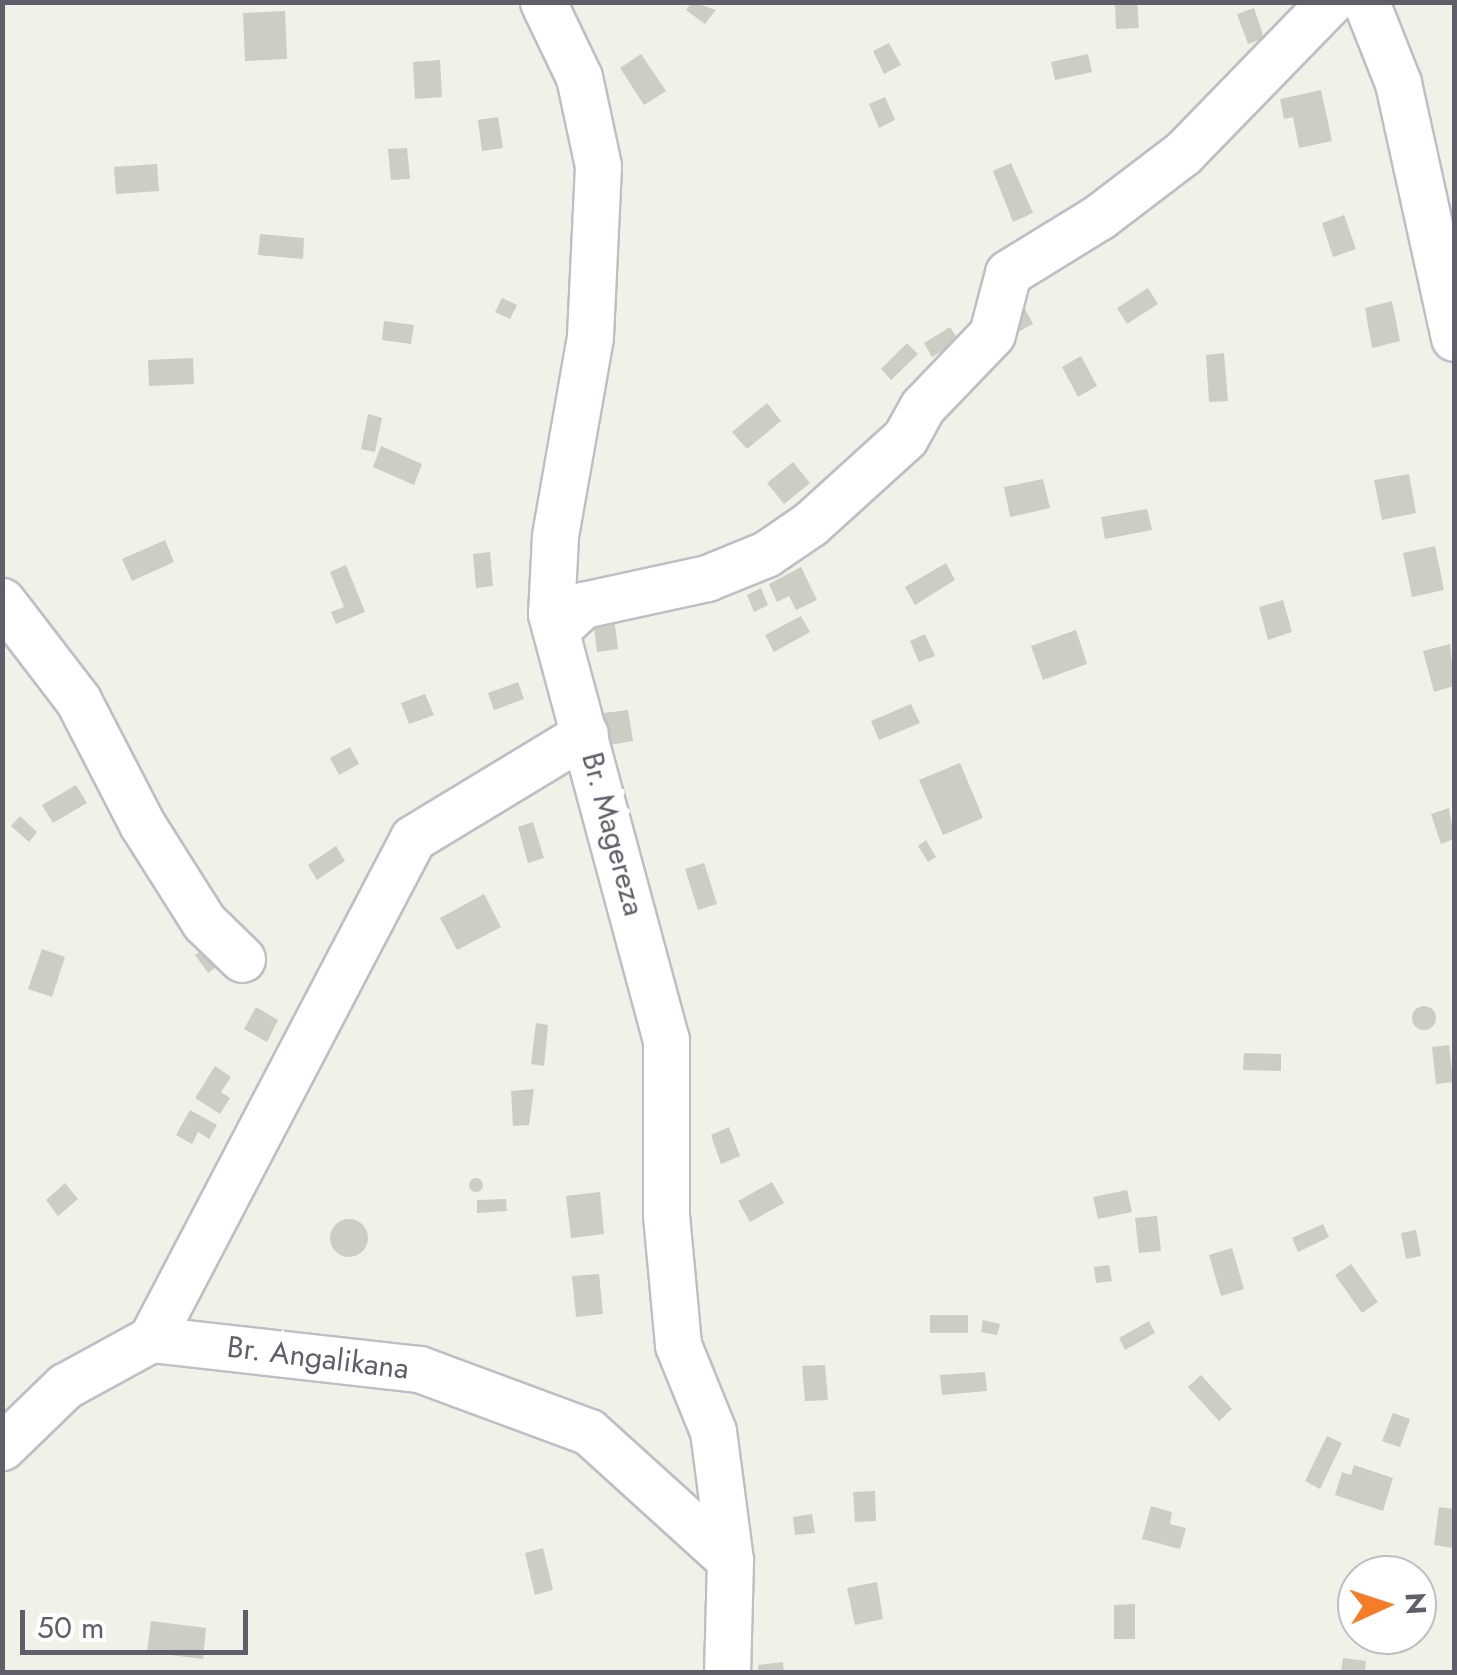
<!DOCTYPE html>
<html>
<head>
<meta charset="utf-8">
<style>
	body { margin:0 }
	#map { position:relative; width:1457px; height:1675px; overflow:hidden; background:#f0f1e7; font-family:Jost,sans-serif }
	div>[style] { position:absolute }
	.building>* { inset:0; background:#cdcdc3 }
	.round { border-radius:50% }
	.roads { filter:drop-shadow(2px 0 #bebec6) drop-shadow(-2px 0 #bebec6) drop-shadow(0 2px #bebec6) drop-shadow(0 -2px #bebec6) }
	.minor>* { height:45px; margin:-22.5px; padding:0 22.5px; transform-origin:22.5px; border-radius:22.5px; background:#fff }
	span { translate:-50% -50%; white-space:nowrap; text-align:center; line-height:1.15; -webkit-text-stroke:10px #fff; paint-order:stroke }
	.street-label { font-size:30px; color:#5e5f68 }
	.frame { position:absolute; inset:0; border:5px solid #5e5f68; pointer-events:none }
	.north { position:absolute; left:1337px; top:1555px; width:100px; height:100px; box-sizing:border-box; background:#fff; border:2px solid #bfbfc3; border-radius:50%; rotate:87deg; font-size:28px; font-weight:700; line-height:40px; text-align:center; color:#5e5f68 }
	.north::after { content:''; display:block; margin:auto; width:35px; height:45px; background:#f67c28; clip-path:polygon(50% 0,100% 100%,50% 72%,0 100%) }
	.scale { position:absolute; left:20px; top:1610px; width:228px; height:45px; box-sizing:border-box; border:5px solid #5e5f68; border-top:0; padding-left:12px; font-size:30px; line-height:35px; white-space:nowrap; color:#5e5f68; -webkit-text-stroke:8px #fff; paint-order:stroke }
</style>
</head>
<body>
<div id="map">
	<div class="building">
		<div style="clip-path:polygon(692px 2px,716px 10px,705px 24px,686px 10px)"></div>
		<div style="clip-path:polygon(1115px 2px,1137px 2px,1139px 28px,1116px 29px)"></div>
		<div style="clip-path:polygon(1254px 8px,1264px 38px,1248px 44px,1237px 14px)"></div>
		<div style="clip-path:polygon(285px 11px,287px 59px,245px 61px,243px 13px)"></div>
		<div style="clip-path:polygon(889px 43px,901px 65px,884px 74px,873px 51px)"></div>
		<div style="clip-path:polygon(641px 54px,666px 91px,644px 105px,620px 68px)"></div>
		<div style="clip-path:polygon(1088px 54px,1092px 72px,1055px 80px,1051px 62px)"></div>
		<div style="clip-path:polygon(440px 60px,442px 97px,415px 99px,413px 62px)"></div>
		<div style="clip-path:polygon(1321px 90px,1332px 141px,1299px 148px,1293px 117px,1284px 119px,1280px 99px)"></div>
		<div style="clip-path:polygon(885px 97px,895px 120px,879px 128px,869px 104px)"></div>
		<div style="clip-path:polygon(498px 117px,503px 148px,482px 151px,478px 120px)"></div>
		<div style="clip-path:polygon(407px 148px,410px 179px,391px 180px,388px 149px)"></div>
		<div style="clip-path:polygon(1011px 163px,1033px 213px,1013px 222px,993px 171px)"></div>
		<div style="clip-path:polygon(157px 164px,159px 191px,116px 194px,114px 167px)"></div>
		<div style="clip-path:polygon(1344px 215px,1356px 249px,1333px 257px,1322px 223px)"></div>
		<div style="clip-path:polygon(260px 234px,304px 238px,303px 259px,258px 255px)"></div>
		<div style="clip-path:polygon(1148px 288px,1158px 304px,1127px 324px,1117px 308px)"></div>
		<div style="clip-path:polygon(502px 298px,517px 305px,510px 319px,495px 312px)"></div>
		<div style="clip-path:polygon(1392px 301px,1400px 341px,1372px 348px,1365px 308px)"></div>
		<div style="clip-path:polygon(1022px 303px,1033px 324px,1018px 332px,1007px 311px)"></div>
		<div style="clip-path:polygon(384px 321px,414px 325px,411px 344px,382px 340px)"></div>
		<div style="clip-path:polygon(950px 327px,959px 341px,932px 357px,924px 343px)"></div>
		<div style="clip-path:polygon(907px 343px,918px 354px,891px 380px,881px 369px)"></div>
		<div style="clip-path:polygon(1224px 353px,1228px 401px,1209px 402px,1206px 355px)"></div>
		<div style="clip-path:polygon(1081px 356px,1097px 386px,1078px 397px,1062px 367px)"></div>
		<div style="clip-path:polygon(193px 358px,194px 384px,149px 386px,148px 360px)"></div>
		<div style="clip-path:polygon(767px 403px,781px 421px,747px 449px,732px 432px)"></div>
		<div style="clip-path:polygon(368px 414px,382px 418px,375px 452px,361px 449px)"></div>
		<div style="clip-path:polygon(381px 446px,422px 464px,414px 485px,373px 467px)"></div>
		<div style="clip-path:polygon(793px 462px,810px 483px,784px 504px,767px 483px)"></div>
		<div style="clip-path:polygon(1409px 474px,1416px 513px,1382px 520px,1374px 480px)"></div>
		<div style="clip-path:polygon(1043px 479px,1050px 508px,1010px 517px,1004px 487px)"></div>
		<div style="clip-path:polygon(1147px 509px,1152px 530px,1105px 539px,1101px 517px)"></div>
		<div style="clip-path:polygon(165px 540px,174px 562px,132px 581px,122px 559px)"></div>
		<div style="clip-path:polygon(1435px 546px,1444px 590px,1412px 597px,1403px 553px)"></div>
		<div style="clip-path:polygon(490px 552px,493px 586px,476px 588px,473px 554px)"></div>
		<div style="clip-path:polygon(946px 563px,955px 580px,915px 605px,905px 587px)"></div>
		<div style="clip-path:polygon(346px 565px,365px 612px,336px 624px,331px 612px,344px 607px,330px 572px)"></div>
		<div style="clip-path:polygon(801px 567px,817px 600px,796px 610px,789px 596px,777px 602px,769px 584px)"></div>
		<div style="clip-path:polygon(761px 588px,768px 605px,754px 612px,747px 595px)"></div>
		<div style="clip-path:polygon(1283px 600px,1292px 632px,1268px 640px,1259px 607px)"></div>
		<div style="clip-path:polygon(613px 609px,618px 649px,597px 652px,592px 612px)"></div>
		<div style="clip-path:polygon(801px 616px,810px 632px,774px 652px,765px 635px)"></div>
		<div style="clip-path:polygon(1076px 630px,1087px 664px,1043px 680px,1031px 646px)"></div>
		<div style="clip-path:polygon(925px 634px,935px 656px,919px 662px,910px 641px)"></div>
		<div style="clip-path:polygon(1450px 644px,1454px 686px,1434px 692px,1423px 651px)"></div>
		<div style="clip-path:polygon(518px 682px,524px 699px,494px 710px,488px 693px)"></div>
		<div style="clip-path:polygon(425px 694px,434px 715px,409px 724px,401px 703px)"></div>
		<div style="clip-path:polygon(911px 704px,920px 723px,879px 740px,871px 721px)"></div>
		<div style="clip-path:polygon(628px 710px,633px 741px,609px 745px,604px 713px)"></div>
		<div style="clip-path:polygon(350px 747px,359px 764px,339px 775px,330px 758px)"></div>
		<div style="clip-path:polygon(960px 763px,983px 818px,943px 835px,919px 780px)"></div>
		<div style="clip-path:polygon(76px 785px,87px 803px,53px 823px,42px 805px)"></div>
		<div style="clip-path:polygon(1449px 808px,1454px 839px,1441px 844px,1431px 814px)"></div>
		<div style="clip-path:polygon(20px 816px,37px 832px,29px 842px,11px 826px)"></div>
		<div style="clip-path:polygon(533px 822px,544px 858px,528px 863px,518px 827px)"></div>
		<div style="clip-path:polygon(926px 840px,936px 857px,928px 862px,918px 846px)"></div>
		<div style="clip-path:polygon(336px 846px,345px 861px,317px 880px,308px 865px)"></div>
		<div style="clip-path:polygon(704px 863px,717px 904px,698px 910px,685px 869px)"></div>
		<div style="clip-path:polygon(484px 894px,501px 927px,457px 950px,440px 918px)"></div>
		<div style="clip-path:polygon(211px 944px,224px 961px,208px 973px,195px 955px)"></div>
		<div style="clip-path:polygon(42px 949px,65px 957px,52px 997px,28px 989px)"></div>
		<div class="round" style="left:1412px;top:1006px;width:24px;height:24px"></div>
		<div style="clip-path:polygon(256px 1007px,278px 1020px,267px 1042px,244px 1029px)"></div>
		<div style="clip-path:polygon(536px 1023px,548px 1025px,544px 1066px,531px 1064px)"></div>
		<div style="clip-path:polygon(1449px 1045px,1453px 1082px,1436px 1084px,1432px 1047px)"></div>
		<div style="clip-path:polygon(1244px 1053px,1281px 1054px,1281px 1071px,1243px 1070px)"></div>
		<div style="clip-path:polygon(215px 1066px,231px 1077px,221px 1092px,230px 1098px,220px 1114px,195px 1098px)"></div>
		<div style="clip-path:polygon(534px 1089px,529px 1125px,513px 1126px,511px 1091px)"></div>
		<div style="clip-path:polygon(190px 1110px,217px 1125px,209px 1139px,198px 1132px,192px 1144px,176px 1135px)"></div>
		<div style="clip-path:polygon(729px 1127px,740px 1156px,721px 1164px,711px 1135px)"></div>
		<div class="round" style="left:469px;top:1178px;width:14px;height:14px"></div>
		<div style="clip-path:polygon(772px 1182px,784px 1203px,750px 1222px,738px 1201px)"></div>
		<div style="clip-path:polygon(65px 1183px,78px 1199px,58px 1216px,46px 1200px)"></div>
		<div style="clip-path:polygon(1127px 1190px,1132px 1212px,1098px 1219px,1093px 1197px)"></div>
		<div style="clip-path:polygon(600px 1192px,604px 1234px,571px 1238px,566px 1196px)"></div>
		<div style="clip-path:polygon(506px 1199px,507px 1211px,477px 1213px,477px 1200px)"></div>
		<div style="clip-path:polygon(1157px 1216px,1161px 1251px,1139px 1253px,1135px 1218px)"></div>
		<div class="round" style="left:330px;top:1219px;width:38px;height:38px"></div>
		<div style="clip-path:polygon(1323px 1224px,1329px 1237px,1298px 1252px,1292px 1238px)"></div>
		<div style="clip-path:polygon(1416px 1230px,1421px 1256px,1406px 1259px,1401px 1233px)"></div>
		<div style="clip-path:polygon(1232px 1248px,1244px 1289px,1221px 1296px,1209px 1255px)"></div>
		<div style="clip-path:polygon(1351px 1264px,1378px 1302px,1362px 1313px,1335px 1275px)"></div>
		<div style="clip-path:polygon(1109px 1265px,1112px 1281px,1096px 1283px,1094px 1267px)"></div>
		<div style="clip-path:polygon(599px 1274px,603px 1314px,576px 1317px,572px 1276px)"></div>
		<div style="clip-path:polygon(930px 1315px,968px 1315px,968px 1333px,930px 1333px)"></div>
		<div style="clip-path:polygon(983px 1320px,1000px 1324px,997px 1335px,981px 1332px)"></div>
		<div style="clip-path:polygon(1149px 1321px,1155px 1333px,1125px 1350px,1119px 1338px)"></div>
		<div style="clip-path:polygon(825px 1365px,828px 1400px,805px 1401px,802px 1366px)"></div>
		<div style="clip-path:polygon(985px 1372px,987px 1391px,942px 1395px,940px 1375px)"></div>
		<div style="clip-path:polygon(1201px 1375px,1232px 1409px,1219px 1421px,1188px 1387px)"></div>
		<div style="clip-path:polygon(1393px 1413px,1410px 1419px,1400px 1447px,1382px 1441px)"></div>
		<div style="clip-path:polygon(1327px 1436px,1342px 1443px,1320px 1489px,1305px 1481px)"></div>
		<div style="clip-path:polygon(1354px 1465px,1393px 1478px,1383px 1511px,1335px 1495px,1342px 1472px,1351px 1475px)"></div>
		<div style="clip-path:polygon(875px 1491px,876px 1521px,855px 1522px,853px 1492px)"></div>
		<div style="clip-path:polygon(1151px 1506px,1172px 1512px,1170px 1524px,1186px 1528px,1180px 1549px,1142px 1539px)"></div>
		<div style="clip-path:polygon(1439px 1507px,1454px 1509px,1454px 1548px,1434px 1545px)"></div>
		<div style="clip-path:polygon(812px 1514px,815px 1533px,795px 1535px,793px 1517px)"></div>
		<div style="clip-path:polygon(543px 1548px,553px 1590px,535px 1595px,525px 1553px)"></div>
		<div style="clip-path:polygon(877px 1582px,883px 1619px,855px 1625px,847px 1588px)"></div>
		<div style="clip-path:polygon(1135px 1604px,1135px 1639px,1114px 1639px,1114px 1605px)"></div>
		<div style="clip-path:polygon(151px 1621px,206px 1628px,203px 1659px,147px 1652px)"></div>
		<div style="clip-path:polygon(1343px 1658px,1366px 1661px,1365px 1672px,1341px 1672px)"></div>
		<div style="clip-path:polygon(783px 1662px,784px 1672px,759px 1672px,758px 1665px)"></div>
	</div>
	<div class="roads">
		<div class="minor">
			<div style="left:543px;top:2px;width:83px;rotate:64.4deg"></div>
			<div style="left:579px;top:77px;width:91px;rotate:77.9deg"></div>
			<div style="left:598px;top:166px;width:171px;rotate:92.7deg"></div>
			<div style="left:590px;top:337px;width:202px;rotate:100deg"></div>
			<div style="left:555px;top:536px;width:78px;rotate:92.9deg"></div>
			<div style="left:551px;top:614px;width:440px;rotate:74.9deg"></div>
			<div style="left:666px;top:1039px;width:176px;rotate:90deg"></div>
			<div style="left:666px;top:1215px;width:131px;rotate:84.7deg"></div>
			<div style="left:678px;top:1345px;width:93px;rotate:67.9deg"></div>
			<div style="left:713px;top:1431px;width:130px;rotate:82.5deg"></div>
			<div style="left:730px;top:1560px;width:112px;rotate:91.5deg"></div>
			<div style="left:1366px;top:2px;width:87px;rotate:68.4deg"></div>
			<div style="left:1398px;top:83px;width:261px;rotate:77.6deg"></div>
			<div style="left:2px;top:601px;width:125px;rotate:52.5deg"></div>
			<div style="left:78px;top:700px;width:140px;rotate:62.7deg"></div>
			<div style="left:142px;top:824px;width:116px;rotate:57.7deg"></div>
			<div style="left:204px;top:922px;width:53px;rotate:44.2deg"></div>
			<div style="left:556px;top:630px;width:37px;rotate:-43deg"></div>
			<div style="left:583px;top:605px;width:127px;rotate:-12.3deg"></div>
			<div style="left:707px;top:578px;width:64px;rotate:-22.1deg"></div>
			<div style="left:766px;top:554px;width:53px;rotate:-34.3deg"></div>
			<div style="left:810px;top:524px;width:128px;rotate:-42.2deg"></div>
			<div style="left:905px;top:438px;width:35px;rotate:-61deg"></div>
			<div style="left:922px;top:407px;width:101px;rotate:-46.2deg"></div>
			<div style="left:992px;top:334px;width:63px;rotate:-75.3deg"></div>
			<div style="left:1008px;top:273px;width:107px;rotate:-31.6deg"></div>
			<div style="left:1099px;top:217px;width:106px;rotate:-37.3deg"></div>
			<div style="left:1183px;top:153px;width:211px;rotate:-45.8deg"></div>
			<div style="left:151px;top:1339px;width:565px;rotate:-62.39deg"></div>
			<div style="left:413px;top:838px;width:201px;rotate:-31.2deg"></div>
			<div style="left:2px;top:1447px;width:88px;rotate:-44.1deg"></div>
			<div style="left:65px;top:1386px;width:98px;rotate:-28.7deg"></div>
			<div style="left:151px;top:1339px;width:270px;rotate:6.4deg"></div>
			<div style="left:419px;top:1369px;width:181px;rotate:20.3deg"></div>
			<div style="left:589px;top:1432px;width:190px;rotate:42.2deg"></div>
		</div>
	</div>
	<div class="street-label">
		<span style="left:613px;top:834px;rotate:75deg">Br. Magereza</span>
		<span style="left:318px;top:1358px;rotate:7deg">Br. Angalikana</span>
	</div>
	<div class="frame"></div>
	<div class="north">N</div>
	<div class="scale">50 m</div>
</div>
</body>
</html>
